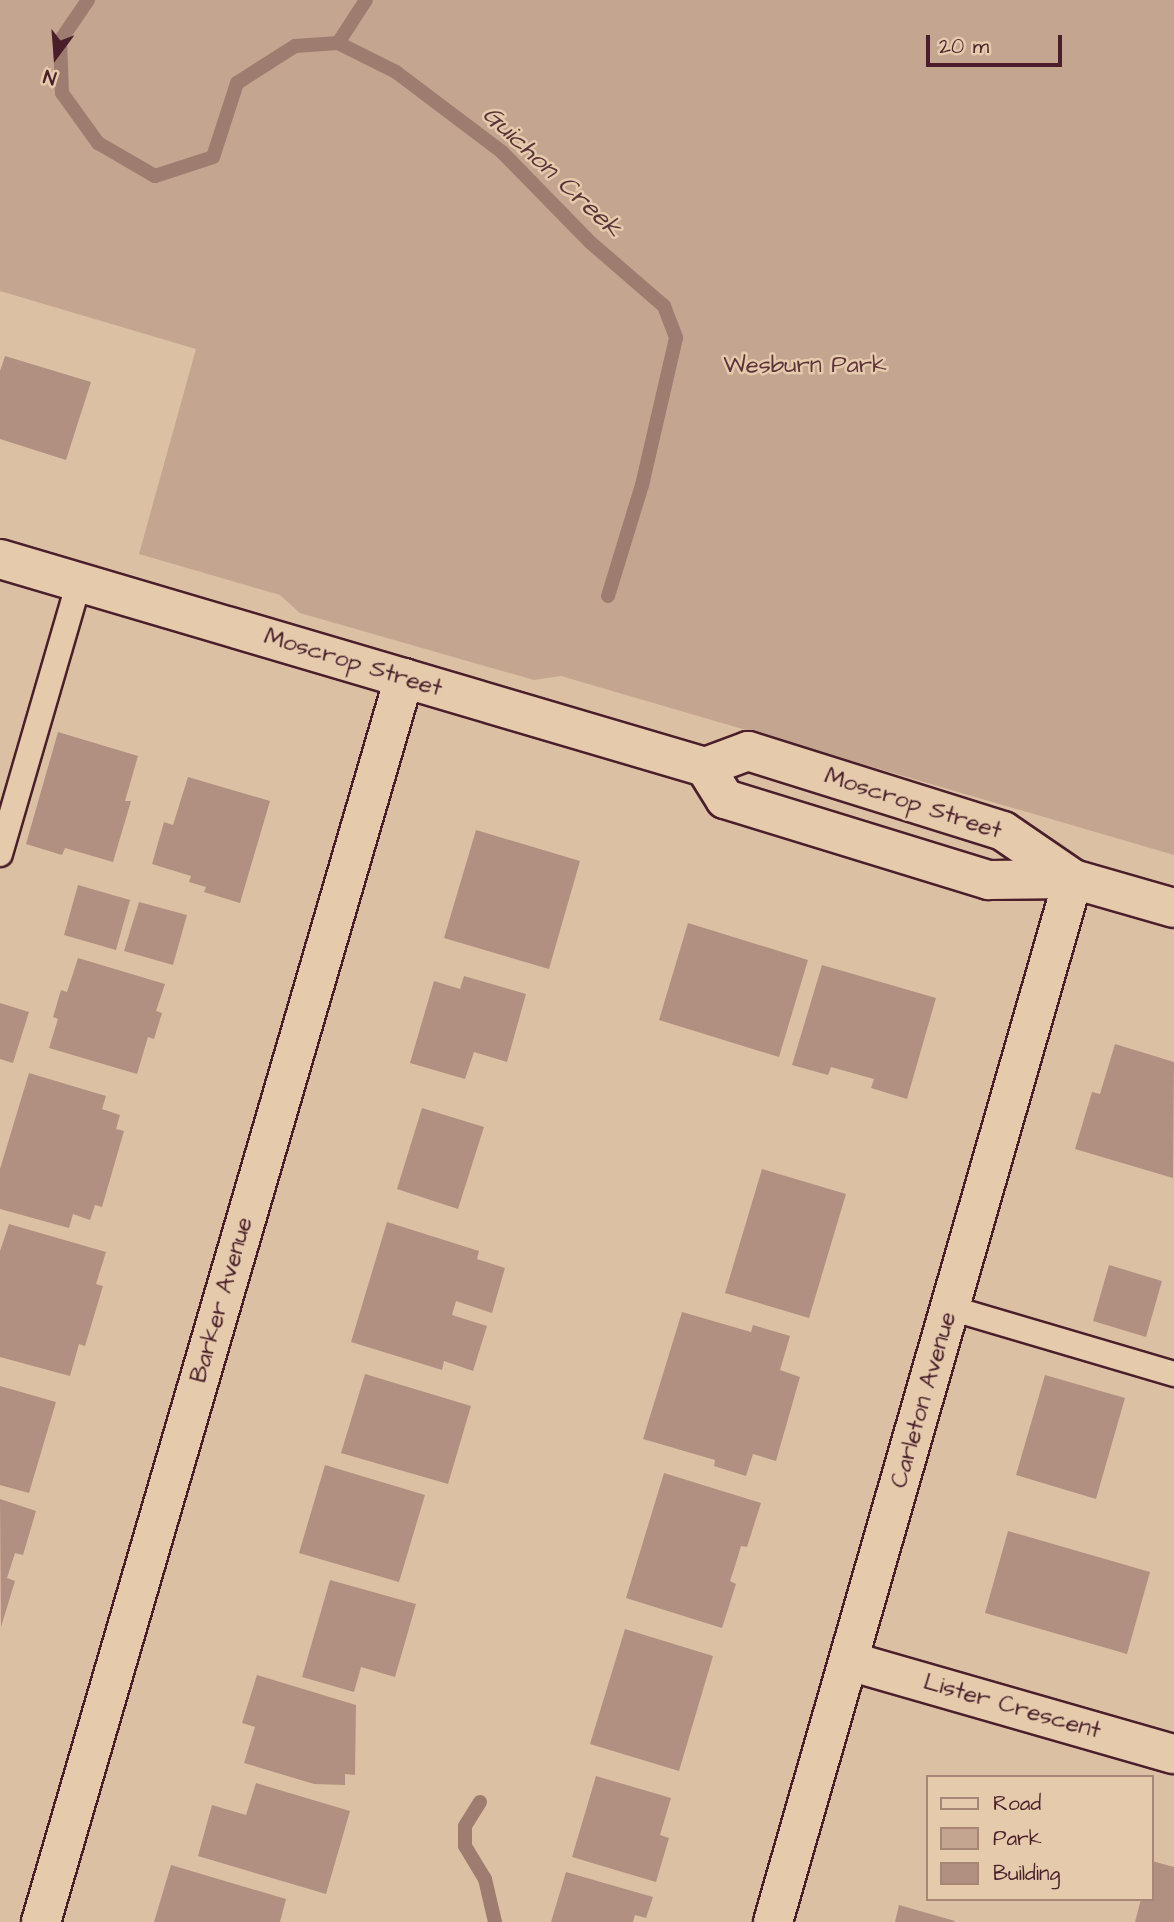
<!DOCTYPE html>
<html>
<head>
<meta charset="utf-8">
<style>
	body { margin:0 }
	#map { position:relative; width:1174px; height:1922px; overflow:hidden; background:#dcc0a4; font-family:"Architects Daughter",sans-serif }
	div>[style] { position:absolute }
	.green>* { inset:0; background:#c3a590 }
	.stream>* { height:14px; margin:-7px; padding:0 7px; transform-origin:7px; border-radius:7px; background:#9e7c70 }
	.building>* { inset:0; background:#b19081 }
	.roads { filter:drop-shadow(2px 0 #4a1f2b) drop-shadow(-2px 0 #4a1f2b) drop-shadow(0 2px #4a1f2b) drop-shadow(0 -2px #4a1f2b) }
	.service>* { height:24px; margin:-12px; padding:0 12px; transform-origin:12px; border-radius:12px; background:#e5caac }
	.minor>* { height:38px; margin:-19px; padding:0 19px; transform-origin:19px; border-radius:19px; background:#e5caac }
	.tertiary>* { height:38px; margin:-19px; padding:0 19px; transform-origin:19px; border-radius:19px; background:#e5caac }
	span { translate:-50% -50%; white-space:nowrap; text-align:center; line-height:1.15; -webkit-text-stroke:5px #e5caac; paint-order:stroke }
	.park-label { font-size:24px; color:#5c333a }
	.street-label { font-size:24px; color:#4a1f2b }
	.water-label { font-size:26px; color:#5b3239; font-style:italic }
	.legend { position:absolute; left:926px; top:1775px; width:228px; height:126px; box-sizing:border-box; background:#e5caac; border:2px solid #a78678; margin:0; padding:9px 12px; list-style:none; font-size:21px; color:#4a1f2b }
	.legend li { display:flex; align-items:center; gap:14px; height:35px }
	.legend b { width:35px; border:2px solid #a78678 }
	.north { position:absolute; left:21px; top:21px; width:70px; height:70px; -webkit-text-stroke:5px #e5caac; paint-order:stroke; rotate:196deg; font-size:19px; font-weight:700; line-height:28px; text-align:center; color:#4a1f2b }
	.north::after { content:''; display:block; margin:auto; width:24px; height:32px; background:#4a1f2b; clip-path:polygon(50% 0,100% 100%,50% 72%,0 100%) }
	.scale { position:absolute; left:926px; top:35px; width:136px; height:32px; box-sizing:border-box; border:4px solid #4a1f2b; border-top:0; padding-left:9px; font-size:21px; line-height:24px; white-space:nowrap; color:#4a1f2b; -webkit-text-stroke:5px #e5caac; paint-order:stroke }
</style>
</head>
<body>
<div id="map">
	<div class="green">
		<div style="clip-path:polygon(0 0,1174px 0,1174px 855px,561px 676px,534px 680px,300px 613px,280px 595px,139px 554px,196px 349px,0 291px)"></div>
	</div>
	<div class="stream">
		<div style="left:88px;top:0;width:50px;rotate:124.3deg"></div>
		<div style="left:60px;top:41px;width:52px;rotate:87.8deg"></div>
		<div style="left:62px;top:93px;width:62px;rotate:54.2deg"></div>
		<div style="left:98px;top:143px;width:66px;rotate:30.1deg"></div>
		<div style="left:155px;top:176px;width:61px;rotate:-18.1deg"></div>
		<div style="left:213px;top:157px;width:78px;rotate:-72deg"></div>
		<div style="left:237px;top:83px;width:69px;rotate:-32.5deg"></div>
		<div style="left:295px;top:46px;width:43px;rotate:-4deg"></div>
		<div style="left:338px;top:43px;width:65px;rotate:26.6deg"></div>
		<div style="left:396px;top:72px;width:133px;rotate:37deg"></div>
		<div style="left:502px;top:152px;width:126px;rotate:45.6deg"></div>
		<div style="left:590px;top:242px;width:98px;rotate:40.9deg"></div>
		<div style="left:664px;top:306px;width:34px;rotate:69deg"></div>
		<div style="left:676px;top:338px;width:151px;rotate:103deg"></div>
		<div style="left:642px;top:485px;width:116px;rotate:107deg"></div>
		<div style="left:338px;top:43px;width:51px;rotate:-56.9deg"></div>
		<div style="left:480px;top:1802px;width:28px;rotate:122deg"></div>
		<div style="left:465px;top:1826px;width:20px;rotate:90deg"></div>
		<div style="left:465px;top:1846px;width:39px;rotate:59deg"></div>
		<div style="left:485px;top:1879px;width:44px;rotate:76.9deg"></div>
	</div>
	<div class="building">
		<div style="clip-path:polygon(5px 356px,91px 382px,66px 460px,0 439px,0 371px)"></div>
		<div style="clip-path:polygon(58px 732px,138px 756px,125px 801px,131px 801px,113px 862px,65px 848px,62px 855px,26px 844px)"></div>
		<div style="clip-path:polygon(188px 777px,270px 801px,240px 903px,204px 892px,206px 887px,189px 882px,191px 876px,152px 864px,164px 822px,173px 825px)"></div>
		<div style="clip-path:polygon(476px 830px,580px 861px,549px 969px,444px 938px)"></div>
		<div style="clip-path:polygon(78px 885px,130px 900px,116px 950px,64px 935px)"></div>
		<div style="clip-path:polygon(139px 902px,187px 915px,173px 965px,124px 951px)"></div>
		<div style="clip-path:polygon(688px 923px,808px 960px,779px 1057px,659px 1020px)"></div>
		<div style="clip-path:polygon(78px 958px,165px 984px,156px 1011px,162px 1013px,154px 1039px,148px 1037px,137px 1074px,49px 1048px,58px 1019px,53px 1017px,61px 990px,67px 992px)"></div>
		<div style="clip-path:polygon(822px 965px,936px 998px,907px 1099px,871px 1088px,874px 1079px,831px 1067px,828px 1075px,792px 1065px)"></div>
		<div style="clip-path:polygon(464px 976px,526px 994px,507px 1062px,474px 1052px,465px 1079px,410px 1063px,434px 981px,460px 989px)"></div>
		<div style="clip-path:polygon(0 1003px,29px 1012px,13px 1063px,0 1059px)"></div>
		<div style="clip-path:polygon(1115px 1044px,1174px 1062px,1173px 1178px,1075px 1149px,1092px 1092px,1100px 1094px)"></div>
		<div style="clip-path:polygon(29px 1073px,106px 1096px,102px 1109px,120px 1115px,116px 1129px,124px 1131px,102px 1207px,95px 1205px,90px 1220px,73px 1214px,69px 1228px,0 1209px,0 1169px)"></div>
		<div style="clip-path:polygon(422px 1108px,484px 1127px,458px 1209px,397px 1189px)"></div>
		<div style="clip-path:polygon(762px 1169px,846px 1194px,809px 1318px,725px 1293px)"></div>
		<div style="clip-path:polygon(387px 1222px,479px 1251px,477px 1259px,505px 1268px,492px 1313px,456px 1301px,452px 1315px,487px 1326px,473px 1371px,444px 1361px,442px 1370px,351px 1342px)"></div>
		<div style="clip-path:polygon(9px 1224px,106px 1252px,96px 1284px,103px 1286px,85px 1346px,79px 1344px,70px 1376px,0 1357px,0 1251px)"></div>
		<div style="clip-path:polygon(1109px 1265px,1162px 1281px,1146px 1337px,1093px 1321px)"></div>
		<div style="clip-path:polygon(682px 1312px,751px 1332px,753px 1325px,790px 1336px,780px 1370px,800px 1377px,776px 1461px,753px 1454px,746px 1476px,714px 1466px,715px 1460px,643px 1439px)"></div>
		<div style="clip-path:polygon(365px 1374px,471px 1406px,448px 1484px,341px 1453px)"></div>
		<div style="clip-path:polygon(1045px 1375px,1125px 1398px,1096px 1499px,1016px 1475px)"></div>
		<div style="clip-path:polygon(0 1386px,56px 1402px,29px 1493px,0 1485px)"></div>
		<div style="clip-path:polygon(325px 1465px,425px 1495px,399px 1582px,299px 1553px)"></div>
		<div style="clip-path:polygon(664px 1473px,761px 1503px,747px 1547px,741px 1546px,735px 1566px,730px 1581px,736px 1584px,722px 1628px,626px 1598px)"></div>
		<div style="clip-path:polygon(0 1499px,36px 1511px,23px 1555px,15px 1553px,7px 1578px,15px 1581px,1px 1627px)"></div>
		<div style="clip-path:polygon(1008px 1531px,1150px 1572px,1127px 1654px,985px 1613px)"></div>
		<div style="clip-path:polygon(330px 1580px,416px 1604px,395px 1677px,361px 1667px,354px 1692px,302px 1677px)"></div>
		<div style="clip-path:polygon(625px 1629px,713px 1656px,679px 1771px,590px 1744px)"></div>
		<div style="clip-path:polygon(257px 1675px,356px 1705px,355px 1775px,345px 1774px,345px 1785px,314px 1784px,244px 1763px,255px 1727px,242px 1723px)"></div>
		<div style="clip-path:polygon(596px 1776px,671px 1798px,660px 1835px,669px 1838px,656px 1882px,572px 1857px)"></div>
		<div style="clip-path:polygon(256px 1783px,350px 1811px,326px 1894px,198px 1856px,212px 1805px,246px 1815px)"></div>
		<div style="clip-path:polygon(1152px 1861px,1174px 1867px,1174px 1922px,1135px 1922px,1141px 1899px,1151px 1899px)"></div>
		<div style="clip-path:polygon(171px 1865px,286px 1899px,280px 1922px,154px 1922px)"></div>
		<div style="clip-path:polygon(566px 1872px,653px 1897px,646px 1918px,635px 1915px,633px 1922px,551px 1922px)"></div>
		<div style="clip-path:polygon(899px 1905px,955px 1921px,954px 1922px,895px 1922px)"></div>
	</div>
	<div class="roads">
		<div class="service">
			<div style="left:0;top:854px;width:283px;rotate:-73.8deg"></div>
			<div style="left:950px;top:1308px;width:234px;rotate:16.4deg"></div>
		</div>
		<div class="minor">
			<div style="left:849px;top:1661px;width:338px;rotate:16deg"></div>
			<div style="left:41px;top:1922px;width:1296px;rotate:-73.73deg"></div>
			<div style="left:773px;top:1922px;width:1085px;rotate:-73.95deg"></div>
		</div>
		<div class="tertiary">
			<div style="left:0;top:559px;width:735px;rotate:16.44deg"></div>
			<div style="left:705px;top:767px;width:46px;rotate:-20.4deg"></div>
			<div style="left:748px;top:751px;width:267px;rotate:17.4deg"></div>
			<div style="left:1003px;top:831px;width:85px;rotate:34.4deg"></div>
			<div style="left:705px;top:767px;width:38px;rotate:58deg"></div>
			<div style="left:725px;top:799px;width:276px;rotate:17.1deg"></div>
			<div style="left:989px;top:880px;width:84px;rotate:-0.7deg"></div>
			<div style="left:1073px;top:879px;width:105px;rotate:16deg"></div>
		</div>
	</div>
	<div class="park-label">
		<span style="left:805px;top:366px">Wesburn Park</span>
	</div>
	<div class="street-label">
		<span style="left:353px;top:663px;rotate:17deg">Moscrop Street</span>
		<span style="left:913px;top:804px;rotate:18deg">Moscrop Street</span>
		<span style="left:222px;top:1300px;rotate:-74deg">Barker Avenue</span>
		<span style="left:924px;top:1400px;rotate:-74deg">Carleton Avenue</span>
		<span style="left:1012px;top:1707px;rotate:16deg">Lister Crescent</span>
	</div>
	<div class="water-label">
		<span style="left:552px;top:172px;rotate:43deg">Guichon Creek</span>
	</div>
	<ul class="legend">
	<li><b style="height:9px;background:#e5caac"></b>Road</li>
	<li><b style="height:19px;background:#c3a590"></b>Park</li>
	<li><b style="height:19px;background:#b19081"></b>Building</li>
	</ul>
	<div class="north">N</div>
	<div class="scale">20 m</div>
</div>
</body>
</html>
